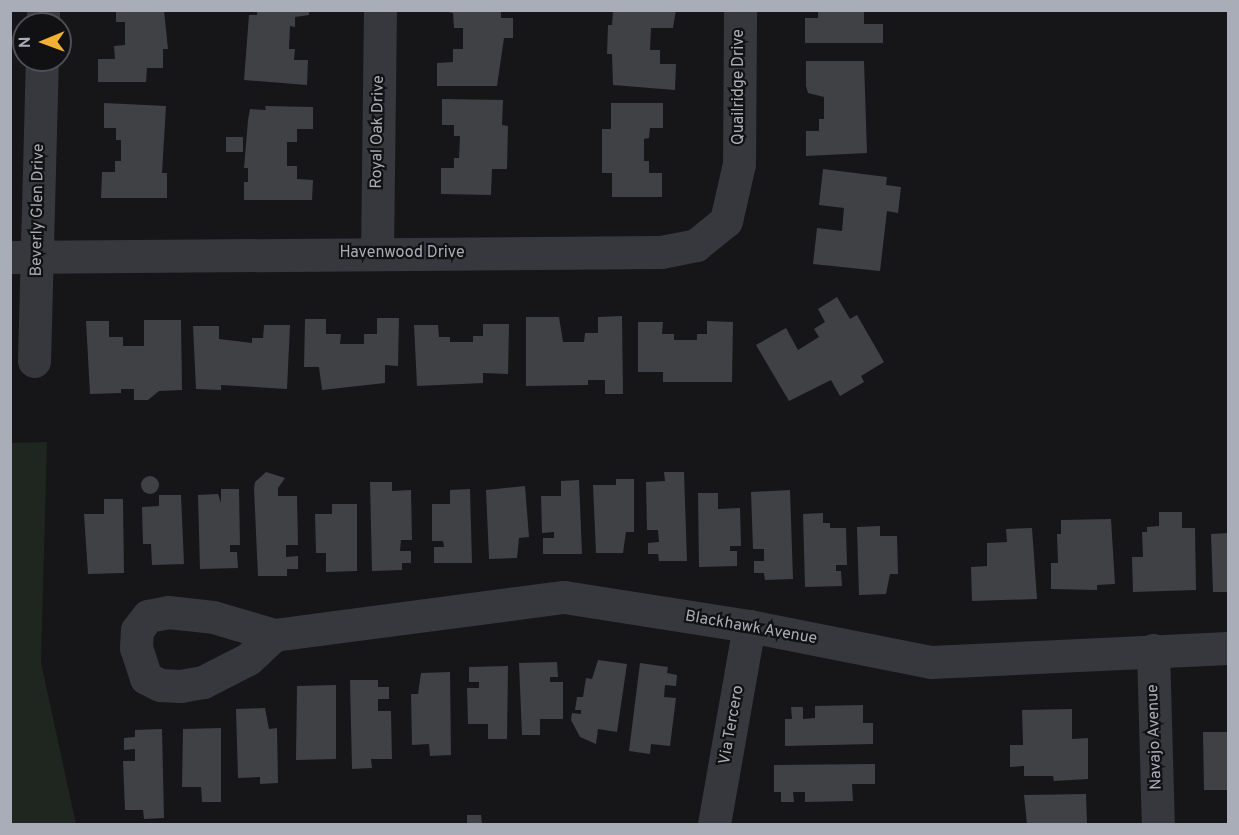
<!DOCTYPE html>
<html>
<head>
<meta charset="utf-8">
<style>
	body { margin:0 }
	#map { position:relative; width:1239px; height:835px; overflow:hidden; background:#161618; font-family:Overpass,sans-serif }
	div>[style] { position:absolute }
	.green>* { inset:0; background:#1e261f }
	.building>* { inset:0; background:#404145 }
	.round { border-radius:50% }
	.minor>* { height:33px; margin:-16.5px; padding:0 16.5px; transform-origin:16.5px; border-radius:16.5px; background:#37383d }
	span { translate:-50% -50%; white-space:nowrap; text-align:center; line-height:1.15; -webkit-text-stroke:4.5px #111113; paint-order:stroke }
	.street-label { font-size:16px; color:#a8adb8 }
	.frame { position:absolute; inset:0; border:12px solid #a8adb8; pointer-events:none }
	.north { position:absolute; left:12px; top:12px; width:60px; height:60px; box-sizing:border-box; background:#111113; border:2px solid #4d4f55; border-radius:50%; rotate:269deg; font-size:16px; font-weight:700; line-height:24px; text-align:center; color:#a8adb8 }
	.north::after { content:''; display:block; margin:auto; width:21px; height:27px; background:#f2b134; clip-path:polygon(50% 0,100% 100%,50% 72%,0 100%) }
</style>
</head>
<body>
<div id="map">
	<div class="green">
		<div style="clip-path:polygon(47px 442px,41px 663px,76px 824px,11px 824px,11px 443px)"></div>
	</div>
	<div class="building">
		<div style="clip-path:polygon(116px 10px,164px 10px,168px 49px,163px 49px,163px 68px,147px 68px,146px 82px,98px 82px,98px 59px,115px 59px,114px 46px,125px 45px,125px 22px,116px 22px)"></div>
		<div style="clip-path:polygon(257px 10px,309px 10px,309px 15px,295px 17px,295px 27px,290px 26px,289px 49px,295px 49px,294px 60px,308px 60px,307px 85px,244px 80px,249px 15px,257px 15px)"></div>
		<div style="clip-path:polygon(438px 10px,501px 10px,501px 18px,513px 18px,513px 38px,504px 38px,497px 86px,437px 86px,437px 63px,453px 62px,453px 49px,463px 49px,463px 28px,454px 28px,453px 13px)"></div>
		<div style="clip-path:polygon(613px 10px,676px 10px,673px 28px,651px 28px,650px 50px,660px 50px,660px 64px,676px 64px,675px 90px,613px 85px,612px 54px,607px 54px,608px 25px,612px 25px)"></div>
		<div style="clip-path:polygon(818px 10px,864px 10px,864px 24px,883px 24px,883px 43px,805px 43px,805px 18px,818px 18px)"></div>
		<div style="clip-path:polygon(806px 61px,864px 61px,867px 153px,806px 156px,806px 131px,819px 131px,819px 119px,824px 119px,824px 97px,808px 93px,806px 86px)"></div>
		<div style="clip-path:polygon(442px 99px,503px 100px,502px 125px,508px 126px,507px 169px,492px 169px,491px 195px,441px 194px,441px 168px,454px 168px,454px 158px,459px 158px,460px 136px,454px 136px,454px 125px,442px 125px)"></div>
		<div style="clip-path:polygon(104px 103px,166px 106px,162px 173px,167px 173px,167px 198px,101px 198px,102px 172px,115px 172px,115px 161px,121px 161px,121px 140px,116px 140px,116px 128px,104px 128px)"></div>
		<div style="clip-path:polygon(611px 103px,663px 103px,663px 128px,650px 128px,649px 138px,644px 139px,644px 161px,649px 161px,649px 173px,662px 173px,662px 197px,612px 197px,612px 173px,602px 173px,602px 129px,611px 129px)"></div>
		<div style="clip-path:polygon(265px 106px,313px 107px,313px 129px,297px 129px,297px 142px,287px 142px,287px 166px,297px 166px,297px 179px,313px 180px,312px 200px,244px 200px,244px 182px,248px 182px,248px 168px,244px 168px,248px 120px,250px 109px,266px 110px)"></div>
		<div style="clip-path:polygon(226px 137px,243px 137px,243px 152px,226px 152px)"></div>
		<div style="clip-path:polygon(823px 169px,887px 177px,886px 185px,901px 187px,898px 213px,887px 211px,880px 271px,813px 264px,817px 228px,842px 231px,844px 208px,819px 205px)"></div>
		<div style="clip-path:polygon(837px 297px,850px 319px,857px 315px,884px 362px,861px 376px,864px 382px,840px 396px,831px 380px,789px 401px,756px 345px,786px 328px,798px 350px,819px 337px,814px 329px,825px 322px,818px 309px)"></div>
		<div style="clip-path:polygon(622px 316px,623px 394px,605px 394px,605px 380px,588px 380px,588px 385px,526px 386px,526px 317px,559px 317px,563px 342px,584px 342px,585px 333px,598px 333px,598px 317px)"></div>
		<div style="clip-path:polygon(377px 318px,399px 318px,398px 366px,385px 365px,385px 383px,322px 390px,319px 367px,304px 367px,305px 319px,326px 319px,326px 334px,341px 334px,340px 344px,364px 344px,364px 334px,377px 334px)"></div>
		<div style="clip-path:polygon(144px 320px,181px 320px,182px 390px,159px 391px,148px 400px,134px 400px,134px 389px,121px 389px,121px 393px,90px 394px,86px 321px,109px 321px,109px 337px,123px 337px,123px 346px,144px 346px)"></div>
		<div style="clip-path:polygon(707px 321px,733px 322px,732px 382px,663px 382px,663px 372px,638px 372px,638px 322px,663px 322px,662px 334px,674px 334px,674px 340px,697px 340px,697px 334px,707px 334px)"></div>
		<div style="clip-path:polygon(483px 324px,509px 324px,508px 374px,483px 373px,483px 383px,417px 386px,414px 325px,438px 325px,439px 337px,450px 337px,450px 342px,473px 342px,473px 336px,483px 336px)"></div>
		<div style="clip-path:polygon(264px 325px,290px 325px,287px 389px,221px 385px,221px 390px,196px 389px,193px 326px,219px 326px,219px 339px,252px 343px,252px 338px,263px 338px)"></div>
		<div style="clip-path:polygon(266px 472px,285px 478px,278px 488px,278px 496px,297px 496px,298px 545px,286px 545px,286px 557px,298px 556px,298px 569px,287px 569px,287px 576px,258px 576px,254px 489px,255px 482px)"></div>
		<div style="clip-path:polygon(664px 472px,684px 472px,687px 561px,659px 561px,658px 554px,648px 554px,648px 543px,659px 542px,658px 530px,647px 530px,646px 482px,665px 481px)"></div>
		<div class="round" style="left:141px;top:476px;width:18px;height:18px"></div>
		<div style="clip-path:polygon(616px 479px,634px 479px,634px 532px,626px 532px,623px 553px,596px 553px,593px 485px,616px 485px)"></div>
		<div style="clip-path:polygon(579px 480px,582px 554px,543px 554px,543px 538px,554px 538px,554px 532px,542px 533px,541px 496px,561px 496px,561px 481px)"></div>
		<div style="clip-path:polygon(370px 482px,392px 482px,392px 491px,411px 490px,412px 540px,401px 540px,400px 551px,411px 551px,411px 563px,402px 563px,402px 570px,372px 571px)"></div>
		<div style="clip-path:polygon(525px 486px,529px 537px,519px 538px,517px 558px,489px 559px,486px 490px)"></div>
		<div style="clip-path:polygon(221px 489px,239px 489px,240px 545px,230px 545px,230px 552px,237px 552px,238px 568px,200px 569px,198px 495px,218px 494px,221px 503px)"></div>
		<div style="clip-path:polygon(470px 489px,472px 563px,434px 563px,434px 547px,444px 547px,443px 541px,432px 541px,432px 504px,450px 504px,450px 490px)"></div>
		<div style="clip-path:polygon(790px 490px,793px 579px,765px 580px,764px 573px,754px 573px,754px 561px,764px 561px,764px 549px,753px 549px,751px 492px)"></div>
		<div style="clip-path:polygon(698px 493px,718px 493px,718px 509px,740px 508px,741px 546px,730px 546px,730px 551px,737px 551px,737px 566px,699px 567px)"></div>
		<div style="clip-path:polygon(159px 495px,181px 495px,184px 564px,152px 565px,151px 544px,143px 544px,142px 507px,159px 506px)"></div>
		<div style="clip-path:polygon(104px 499px,123px 499px,124px 573px,88px 574px,84px 514px,104px 514px)"></div>
		<div style="clip-path:polygon(332px 504px,357px 504px,357px 571px,326px 572px,326px 553px,316px 553px,315px 514px,332px 514px)"></div>
		<div style="clip-path:polygon(1159px 512px,1182px 512px,1182px 528px,1195px 528px,1196px 590px,1133px 592px,1132px 557px,1143px 557px,1142px 532px,1147px 532px,1147px 527px,1159px 526px)"></div>
		<div style="clip-path:polygon(823px 513px,823px 523px,830px 523px,830px 528px,846px 528px,847px 565px,836px 565px,836px 571px,841px 571px,842px 586px,805px 587px,803px 514px)"></div>
		<div style="clip-path:polygon(1111px 519px,1115px 584px,1097px 585px,1097px 590px,1051px 589px,1051px 563px,1058px 563px,1057px 534px,1061px 534px,1061px 520px)"></div>
		<div style="clip-path:polygon(880px 526px,880px 536px,897px 536px,898px 574px,890px 574px,886px 594px,859px 595px,857px 527px)"></div>
		<div style="clip-path:polygon(1032px 528px,1037px 599px,972px 601px,971px 567px,987px 566px,987px 543px,1007px 542px,1006px 529px)"></div>
		<div style="clip-path:polygon(1228px 533px,1228px 592px,1213px 592px,1211px 534px)"></div>
		<div style="clip-path:polygon(598px 660px,627px 664px,617px 732px,598px 729px,596px 744px,580px 737px,571px 720px,572px 713px,581px 714px,581px 710px,575px 710px,577px 697px,583px 697px,586px 678px,592px 679px)"></div>
		<div style="clip-path:polygon(557px 662px,558px 677px,550px 677px,550px 682px,563px 682px,563px 719px,540px 719px,540px 735px,522px 735px,519px 663px)"></div>
		<div style="clip-path:polygon(640px 663px,668px 667px,667px 673px,677px 675px,676px 686px,665px 685px,664px 697px,676px 698px,670px 746px,651px 744px,650px 754px,629px 751px)"></div>
		<div style="clip-path:polygon(508px 666px,507px 739px,488px 739px,488px 724px,468px 724px,467px 688px,479px 688px,479px 682px,469px 682px,469px 667px)"></div>
		<div style="clip-path:polygon(450px 672px,451px 755px,430px 756px,429px 744px,412px 745px,411px 694px,418px 694px,421px 673px)"></div>
		<div style="clip-path:polygon(350px 680px,378px 680px,378px 687px,389px 687px,389px 699px,378px 699px,378px 711px,391px 711px,392px 759px,371px 759px,372px 768px,352px 769px)"></div>
		<div style="clip-path:polygon(336px 685px,336px 759px,296px 760px,297px 686px)"></div>
		<div style="clip-path:polygon(863px 705px,863px 723px,873px 723px,873px 744px,785px 746px,785px 719px,792px 719px,791px 707px,803px 707px,803px 719px,815px 718px,815px 706px)"></div>
		<div style="clip-path:polygon(265px 708px,269px 729px,277px 728px,278px 783px,260px 784px,260px 777px,238px 778px,236px 709px)"></div>
		<div style="clip-path:polygon(1072px 709px,1072px 739px,1088px 738px,1088px 779px,1054px 781px,1053px 776px,1024px 776px,1024px 766px,1010px 767px,1010px 745px,1023px 745px,1022px 710px)"></div>
		<div style="clip-path:polygon(221px 728px,221px 802px,202px 802px,201px 787px,182px 787px,183px 729px)"></div>
		<div style="clip-path:polygon(162px 729px,164px 818px,144px 819px,143px 810px,125px 810px,123px 761px,135px 761px,135px 749px,124px 750px,124px 738px,135px 737px,135px 730px)"></div>
		<div style="clip-path:polygon(1203px 732px,1228px 732px,1228px 790px,1204px 790px)"></div>
		<div style="clip-path:polygon(875px 764px,875px 784px,852px 784px,853px 801px,805px 802px,805px 792px,793px 792px,794px 802px,781px 802px,781px 792px,774px 792px,774px 765px)"></div>
		<div style="clip-path:polygon(1086px 794px,1087px 824px,1027px 824px,1024px 795px)"></div>
		<div style="clip-path:polygon(467px 815px,481px 815px,482px 824px,467px 824px)"></div>
	</div>
	<div class="minor">
		<div style="left:43px;top:24px;width:14px;rotate:-90deg"></div>
		<div style="left:377px;top:254px;width:244px;rotate:-89.3deg"></div>
		<div style="left:10px;top:257px;width:651px;rotate:-0.44deg"></div>
		<div style="left:661px;top:252px;width:36px;rotate:-11deg"></div>
		<div style="left:696px;top:245px;width:38px;rotate:-39deg"></div>
		<div style="left:726px;top:221px;width:58px;rotate:-77.2deg"></div>
		<div style="left:739px;top:164px;width:154px;rotate:-89.6deg"></div>
		<div style="left:34px;top:361px;width:301px;rotate:-88.5deg"></div>
		<div style="left:274px;top:635px;width:35px;rotate:137deg"></div>
		<div style="left:248px;top:659px;width:51px;rotate:152.9deg"></div>
		<div style="left:203px;top:682px;width:22px;rotate:170deg"></div>
		<div style="left:181px;top:686px;width:21px;rotate:-177deg"></div>
		<div style="left:160px;top:685px;width:16px;rotate:-153deg"></div>
		<div style="left:146px;top:678px;width:32px;rotate:-108deg"></div>
		<div style="left:136px;top:648px;width:18px;rotate:-87deg"></div>
		<div style="left:137px;top:630px;width:18px;rotate:-52deg"></div>
		<div style="left:148px;top:616px;width:20px;rotate:-11deg"></div>
		<div style="left:168px;top:612px;width:45px;rotate:6.3deg"></div>
		<div style="left:213px;top:617px;width:64px;rotate:16.4deg"></div>
		<div style="left:274px;top:635px;width:292px;rotate:-7.5deg"></div>
		<div style="left:564px;top:597px;width:187px;rotate:8.9deg"></div>
		<div style="left:749px;top:626px;width:186px;rotate:11.2deg"></div>
		<div style="left:931px;top:662px;width:297px;rotate:-2.7deg"></div>
		<div style="left:1153px;top:650px;width:174px;rotate:88.4deg"></div>
		<div style="left:714px;top:824px;width:201px;rotate:-80deg"></div>
	</div>
	<div class="street-label">
		<span style="left:739px;top:87px;rotate:-90deg">Quailridge Drive</span>
		<span style="left:378px;top:132px;rotate:-89deg">Royal Oak Drive</span>
		<span style="left:38px;top:210px;rotate:-89deg">Beverly Glen Drive</span>
		<span style="left:402px;top:253px">Havenwood Drive</span>
		<span style="left:751px;top:628px;rotate:10deg">Blackhawk Avenue</span>
		<span style="left:732px;top:725px;rotate:-80deg">Via Tercero</span>
		<span style="left:1155px;top:737px;rotate:-92deg">Navajo Avenue</span>
	</div>
	<div class="frame"></div>
	<div class="north">N</div>
</div>
</body>
</html>
